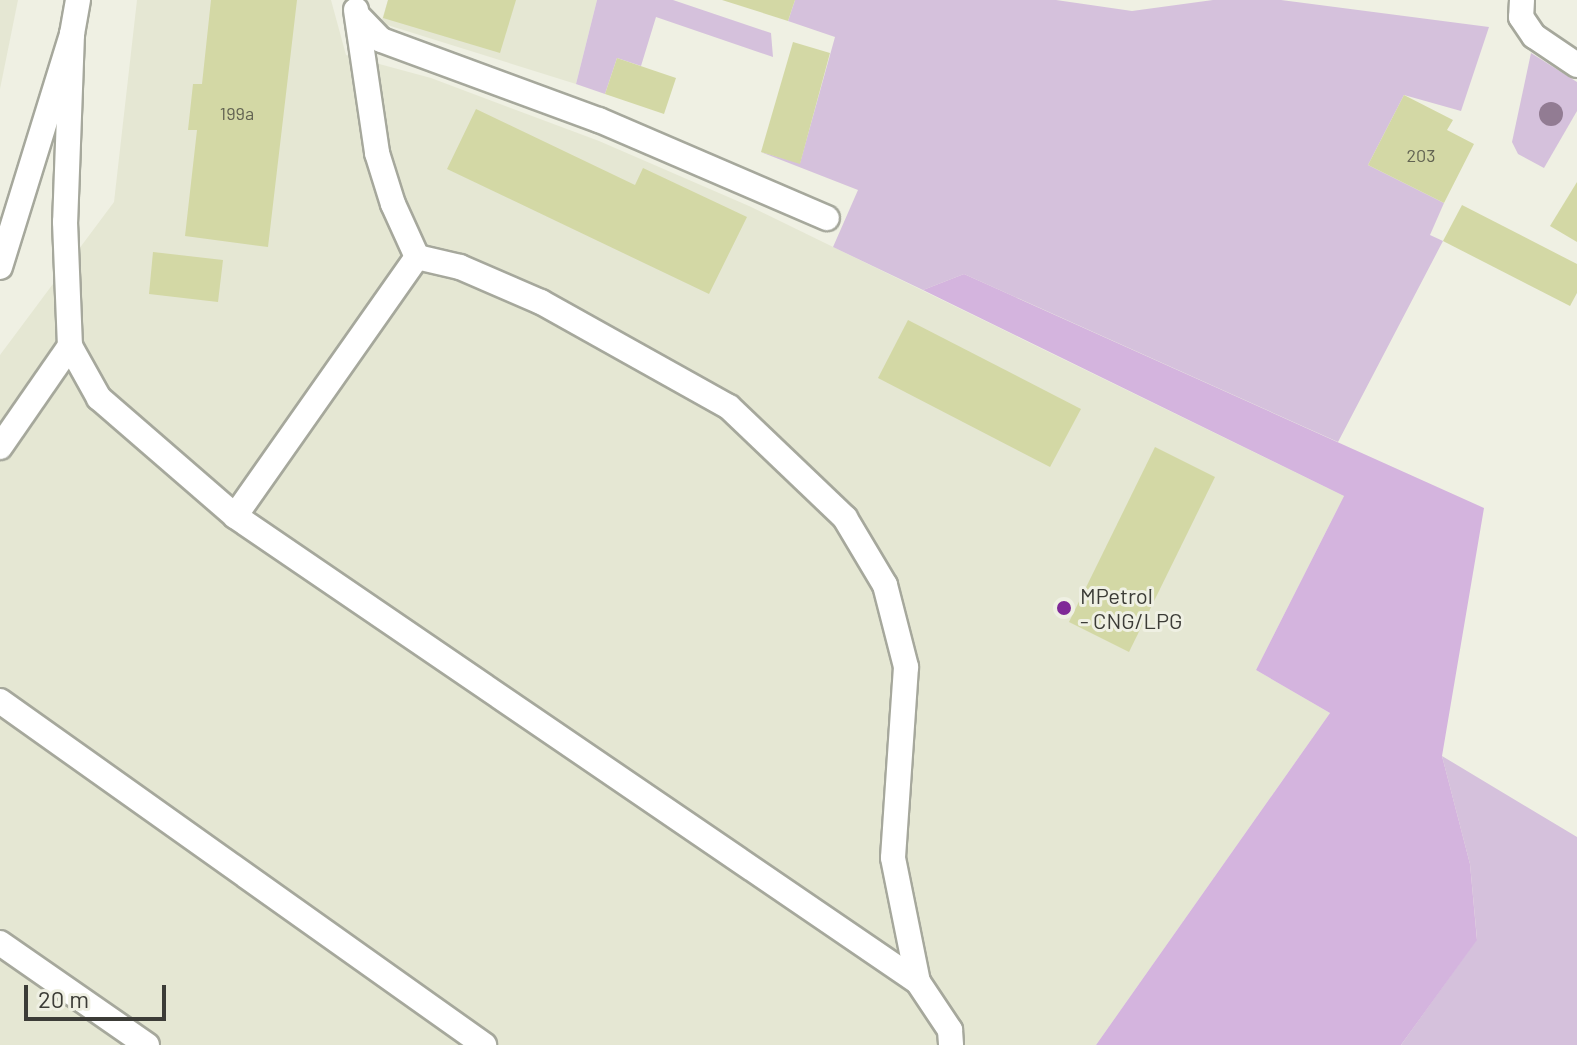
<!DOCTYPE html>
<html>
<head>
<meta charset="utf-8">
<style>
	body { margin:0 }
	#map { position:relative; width:1577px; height:1045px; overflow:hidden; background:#eff0e3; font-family:Barlow,sans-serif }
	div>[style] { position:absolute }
	.built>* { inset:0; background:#e5e7d3 }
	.green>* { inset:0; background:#d5c1dc }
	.forest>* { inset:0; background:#d4b4de }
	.building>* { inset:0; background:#d3d8a5 }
	.roads { filter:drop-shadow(2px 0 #a6a89c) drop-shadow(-2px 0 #a6a89c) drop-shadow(0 2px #a6a89c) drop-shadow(0 -2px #a6a89c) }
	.service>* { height:24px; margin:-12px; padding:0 12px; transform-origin:12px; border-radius:12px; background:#fff }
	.trees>* { width:24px; height:24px; margin:-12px; border-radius:50%; background:#927c93 }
	.dots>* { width:22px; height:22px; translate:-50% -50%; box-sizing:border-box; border:4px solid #eff0e3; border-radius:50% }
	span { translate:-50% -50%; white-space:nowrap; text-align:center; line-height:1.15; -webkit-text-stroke:6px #eff0e3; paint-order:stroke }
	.number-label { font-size:18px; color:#626352 }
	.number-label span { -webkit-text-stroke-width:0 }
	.poi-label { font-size:22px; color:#3c3c37 }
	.left { translate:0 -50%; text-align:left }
	.scale { position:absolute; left:24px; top:985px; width:142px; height:36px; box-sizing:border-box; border:4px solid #3c3c37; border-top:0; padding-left:10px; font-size:24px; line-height:28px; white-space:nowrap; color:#3c3c37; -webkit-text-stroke:6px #eff0e3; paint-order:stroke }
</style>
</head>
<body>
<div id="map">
	<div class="built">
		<div style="clip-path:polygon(0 0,18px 0,0 89px)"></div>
		<div style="clip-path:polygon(137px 0,331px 0,346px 55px,431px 78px,599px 141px,749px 206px,1344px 496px,1256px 670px,1330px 713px,1096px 1045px,0 1045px,0 355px,114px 202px)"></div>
		<div style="clip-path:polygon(388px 0,597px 0,576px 84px,381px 23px)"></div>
	</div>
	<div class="green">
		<div style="clip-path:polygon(597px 0,673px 0,771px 33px,773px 57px,656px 17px,641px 66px,617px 58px,605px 94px,576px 84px)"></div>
		<div style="clip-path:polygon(795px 0,1056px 0,1132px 11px,1213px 0,1281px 0,1489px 27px,1461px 111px,1404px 95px,1368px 165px,1444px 203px,1430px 235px,1443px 241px,1338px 442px,964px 274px,923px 290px,833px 247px,858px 190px,761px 152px,800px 163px,835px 37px,788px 21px)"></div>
		<div style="clip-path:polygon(1531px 53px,1577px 82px,1577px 111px,1544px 168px,1518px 154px,1512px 142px)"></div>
		<div style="clip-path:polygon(1442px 756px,1577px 837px,1577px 1045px,1401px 1045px,1477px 939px,1470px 864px)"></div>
	</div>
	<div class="forest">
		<div style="clip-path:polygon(964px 274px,1484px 508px,1442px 756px,1470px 864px,1477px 940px,1401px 1045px,1096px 1045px,1330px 713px,1256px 670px,1344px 496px,923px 290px)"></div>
	</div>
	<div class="building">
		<div style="clip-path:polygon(211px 0,297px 0,268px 247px,185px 236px,197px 130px,188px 130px,193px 84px,202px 84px)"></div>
		<div style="clip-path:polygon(388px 0,516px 0,500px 53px,383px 18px)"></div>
		<div style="clip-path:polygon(722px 0,795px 0,788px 21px)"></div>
		<div style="clip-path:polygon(793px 42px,830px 53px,800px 164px,761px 152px)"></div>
		<div style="clip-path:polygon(617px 58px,676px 78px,664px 114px,605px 94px)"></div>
		<div style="clip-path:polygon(1404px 95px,1453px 120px,1447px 130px,1474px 144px,1444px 203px,1368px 165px)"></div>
		<div style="clip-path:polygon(476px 109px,635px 185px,643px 168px,747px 217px,709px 294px,447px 169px)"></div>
		<div style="clip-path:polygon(1577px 182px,1577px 242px,1550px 226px)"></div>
		<div style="clip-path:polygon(1462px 205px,1577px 264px,1577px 293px,1570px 306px,1443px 241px)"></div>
		<div style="clip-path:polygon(153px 252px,223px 260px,218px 302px,149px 294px)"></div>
		<div style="clip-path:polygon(908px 320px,1081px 409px,1050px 467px,878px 378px)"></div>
		<div style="clip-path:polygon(1155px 447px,1215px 477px,1129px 652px,1069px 622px)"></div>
	</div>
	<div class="roads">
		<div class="service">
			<div style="left:1522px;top:0;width:17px;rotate:93deg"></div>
			<div style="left:1521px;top:17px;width:23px;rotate:56deg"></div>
			<div style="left:1534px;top:36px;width:52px;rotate:34deg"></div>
			<div style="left:356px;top:10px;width:145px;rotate:81.6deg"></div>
			<div style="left:377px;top:153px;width:53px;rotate:72.6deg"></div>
			<div style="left:393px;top:204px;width:58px;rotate:65.6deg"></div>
			<div style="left:358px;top:16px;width:33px;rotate:46deg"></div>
			<div style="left:381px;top:40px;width:232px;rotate:20.2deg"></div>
			<div style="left:599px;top:120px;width:248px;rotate:23.3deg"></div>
			<div style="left:72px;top:34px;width:188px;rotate:92.1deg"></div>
			<div style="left:65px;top:222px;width:124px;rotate:87.7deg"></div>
			<div style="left:70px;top:346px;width:60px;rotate:60.9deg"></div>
			<div style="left:99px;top:398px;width:180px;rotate:40.9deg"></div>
			<div style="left:235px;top:516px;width:827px;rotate:34.31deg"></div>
			<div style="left:918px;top:982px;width:58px;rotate:56.3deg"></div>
			<div style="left:950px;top:1030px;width:15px;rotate:86deg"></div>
			<div style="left:0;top:267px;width:244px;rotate:-72.8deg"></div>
			<div style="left:72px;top:34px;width:35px;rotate:-80deg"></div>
			<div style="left:0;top:447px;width:123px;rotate:-55.3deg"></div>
			<div style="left:235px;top:516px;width:317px;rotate:-54.9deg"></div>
			<div style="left:417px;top:257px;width:44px;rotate:13.1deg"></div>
			<div style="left:460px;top:267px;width:88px;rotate:23.4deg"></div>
			<div style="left:541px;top:302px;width:215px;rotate:29.2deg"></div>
			<div style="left:729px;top:407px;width:161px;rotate:43.7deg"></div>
			<div style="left:845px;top:518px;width:78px;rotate:59.2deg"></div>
			<div style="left:885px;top:585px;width:85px;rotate:75.6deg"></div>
			<div style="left:906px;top:667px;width:191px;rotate:93.9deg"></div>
			<div style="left:893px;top:858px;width:126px;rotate:78.6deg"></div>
			<div style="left:0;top:701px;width:594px;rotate:35.4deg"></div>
			<div style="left:0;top:943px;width:179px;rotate:34.8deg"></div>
		</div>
	</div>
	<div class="trees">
		<div style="left:1551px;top:114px"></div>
	</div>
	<div class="dots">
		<div style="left:1064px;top:608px;background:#7f2897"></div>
	</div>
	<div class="number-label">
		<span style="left:237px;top:113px">199a</span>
		<span style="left:1421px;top:155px">203</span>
	</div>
	<div class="poi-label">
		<span class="left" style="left:1080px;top:608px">MPetrol<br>- CNG/LPG</span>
	</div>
	<div class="scale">20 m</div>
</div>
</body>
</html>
